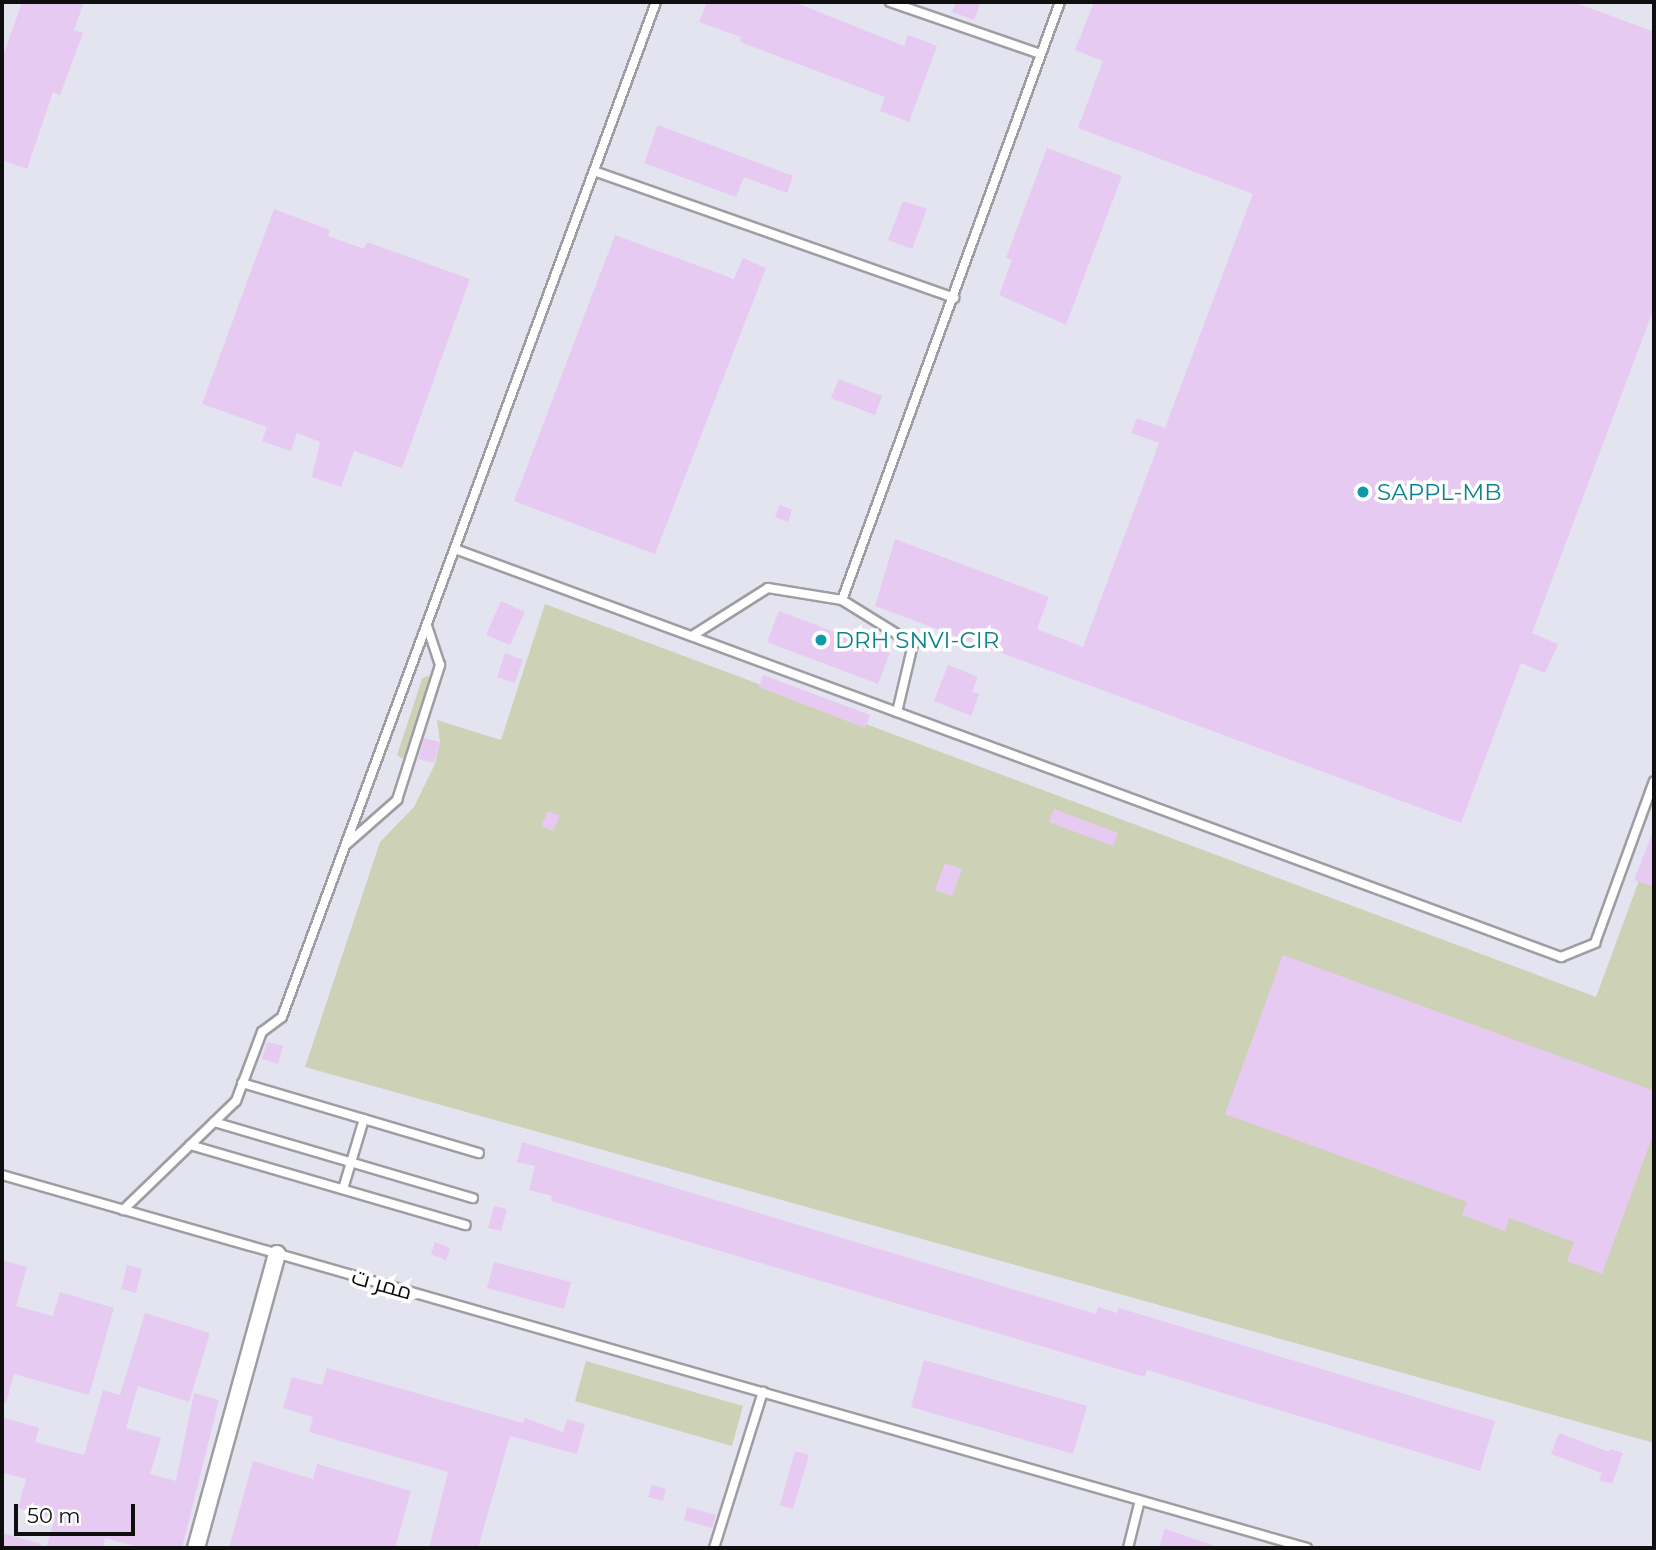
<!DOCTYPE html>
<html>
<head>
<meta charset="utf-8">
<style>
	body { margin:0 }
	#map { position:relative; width:1656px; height:1550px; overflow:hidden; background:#f2f2f7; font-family:Montserrat,Cairo,sans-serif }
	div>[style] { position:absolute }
	.built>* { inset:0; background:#e3e4ef }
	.green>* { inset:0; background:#cdd2b6 }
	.building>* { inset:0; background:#e7caf2 }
	.roads { filter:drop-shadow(2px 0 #9e9ea2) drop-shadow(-2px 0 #9e9ea2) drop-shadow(0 2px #9e9ea2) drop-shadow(0 -2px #9e9ea2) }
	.service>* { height:8px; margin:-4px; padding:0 4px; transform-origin:4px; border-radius:4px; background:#fff }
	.minor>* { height:16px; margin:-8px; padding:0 8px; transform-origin:8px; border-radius:8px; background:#fff }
	.dots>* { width:19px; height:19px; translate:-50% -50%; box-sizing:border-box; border:4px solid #fff; border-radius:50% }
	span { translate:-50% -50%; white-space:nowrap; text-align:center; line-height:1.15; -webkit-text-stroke:7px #fff; paint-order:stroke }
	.culture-label { font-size:23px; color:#0d838f }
	.left { translate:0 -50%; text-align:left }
	.street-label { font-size:23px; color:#0f0f10 }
	.frame { position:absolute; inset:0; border:4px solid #0f0f10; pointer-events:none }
	.scale { position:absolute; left:14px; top:1504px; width:121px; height:32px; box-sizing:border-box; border:4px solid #0f0f10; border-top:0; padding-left:9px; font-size:21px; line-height:24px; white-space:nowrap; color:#0f0f10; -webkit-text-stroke:5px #fff; paint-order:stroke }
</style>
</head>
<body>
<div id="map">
	<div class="built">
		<div style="clip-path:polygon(2px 2px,1654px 2px,1654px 1548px,2px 1548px)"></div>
	</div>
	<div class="green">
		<div style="clip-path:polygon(545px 604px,1596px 997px,1654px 840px,1654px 1443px,305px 1067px,380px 842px,414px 807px,435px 764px,440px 742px,437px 720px,501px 740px)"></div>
		<div style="clip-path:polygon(428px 675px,432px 683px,403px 759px,397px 755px,422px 679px)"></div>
		<div style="clip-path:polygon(586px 1361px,743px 1406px,732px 1446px,575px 1401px)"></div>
	</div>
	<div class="building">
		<div style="clip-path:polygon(22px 2px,84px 2px,74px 30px,83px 33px,60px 95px,53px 92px,27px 169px,2px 160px,2px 59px)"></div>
		<div style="clip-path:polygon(707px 2px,794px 2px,904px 46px,908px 35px,937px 46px,909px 122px,880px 111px,885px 97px,740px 42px,741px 37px,699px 22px)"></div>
		<div style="clip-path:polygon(956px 2px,981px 2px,974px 20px,952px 12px)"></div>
		<div style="clip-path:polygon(1094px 2px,1574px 2px,1654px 32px,1654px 308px,1532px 633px,1558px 644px,1545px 673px,1521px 663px,1461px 823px,875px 606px,895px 539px,1049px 597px,1037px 629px,1083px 647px,1159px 443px,1131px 433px,1137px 418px,1165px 428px,1253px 194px,1078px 128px,1103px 61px,1075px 50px)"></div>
		<div style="clip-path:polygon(658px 125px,793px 176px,787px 193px,744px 177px,736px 197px,644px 163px)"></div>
		<div style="clip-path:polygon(1047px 148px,1122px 176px,1066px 325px,999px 295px,1012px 260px,1006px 258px)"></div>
		<div style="clip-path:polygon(903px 201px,927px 209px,912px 249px,888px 240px)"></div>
		<div style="clip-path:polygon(274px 209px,330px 230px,328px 236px,364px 249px,367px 242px,470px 279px,402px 468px,354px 451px,341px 487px,312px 477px,320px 442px,297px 433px,291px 451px,262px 441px,267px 427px,202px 404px)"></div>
		<div style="clip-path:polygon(615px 235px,734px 279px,743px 258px,766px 268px,655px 554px,514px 501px)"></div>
		<div style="clip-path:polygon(839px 379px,882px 396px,875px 415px,831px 398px)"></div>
		<div style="clip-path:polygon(780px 505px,792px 510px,788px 522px,775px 517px)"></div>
		<div style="clip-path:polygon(501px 601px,525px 612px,510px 645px,486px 635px)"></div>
		<div style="clip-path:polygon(779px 611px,890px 653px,878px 684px,767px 642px)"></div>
		<div style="clip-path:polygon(505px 653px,523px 660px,515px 683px,497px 677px)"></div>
		<div style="clip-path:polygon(948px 665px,978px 677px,972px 692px,979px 694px,971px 716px,934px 701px)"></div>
		<div style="clip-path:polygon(763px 675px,870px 715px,865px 728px,759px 687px)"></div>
		<div style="clip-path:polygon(424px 738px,440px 742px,434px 763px,418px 759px)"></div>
		<div style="clip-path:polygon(1054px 809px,1118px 833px,1113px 846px,1049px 822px)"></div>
		<div style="clip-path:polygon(548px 811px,560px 816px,553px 831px,541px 826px)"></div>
		<div style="clip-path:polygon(1654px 829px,1654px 887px,1634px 880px)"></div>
		<div style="clip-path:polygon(945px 863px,962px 869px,952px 896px,935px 890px)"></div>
		<div style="clip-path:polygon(1283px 955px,1654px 1091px,1654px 1132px,1602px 1274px,1567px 1261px,1574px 1242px,1509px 1218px,1505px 1231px,1462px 1215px,1467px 1202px,1225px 1114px)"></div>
		<div style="clip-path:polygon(267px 1042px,283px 1046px,278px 1064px,262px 1059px)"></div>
		<div style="clip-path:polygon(522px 1142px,1096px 1314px,1098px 1307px,1117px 1313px,1119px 1308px,1495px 1421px,1480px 1471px,1147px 1370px,1145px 1377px,551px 1201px,552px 1196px,529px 1190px,535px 1166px,517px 1162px)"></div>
		<div style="clip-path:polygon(494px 1206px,507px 1209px,501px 1231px,488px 1228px)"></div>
		<div style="clip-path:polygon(435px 1242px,450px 1248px,446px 1260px,431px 1254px)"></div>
		<div style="clip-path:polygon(2px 1260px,27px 1267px,16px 1306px,53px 1316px,60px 1292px,114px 1308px,89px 1395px,14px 1374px,6px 1403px,2px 1402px)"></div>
		<div style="clip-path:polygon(494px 1262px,571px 1282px,564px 1309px,487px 1288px)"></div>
		<div style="clip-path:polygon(127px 1265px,142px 1269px,136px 1293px,121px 1289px)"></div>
		<div style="clip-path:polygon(145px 1313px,210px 1333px,189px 1402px,138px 1386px,126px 1428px,161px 1438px,150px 1474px,176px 1481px,194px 1393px,219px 1400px,182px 1548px,142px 1548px,105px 1538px,103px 1548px,46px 1548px,55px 1518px,18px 1508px,26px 1479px,4px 1473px,2px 1417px,39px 1428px,35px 1442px,84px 1455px,103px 1390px,120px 1395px)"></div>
		<div style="clip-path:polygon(924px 1360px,1087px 1406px,1073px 1454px,911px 1407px)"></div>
		<div style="clip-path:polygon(327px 1368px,523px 1423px,525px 1418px,563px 1432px,567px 1419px,585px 1424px,577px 1454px,510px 1436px,478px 1548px,429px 1548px,448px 1472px,309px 1432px,313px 1417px,283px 1408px,292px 1377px,322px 1385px)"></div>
		<div style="clip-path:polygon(1559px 1433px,1609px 1452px,1610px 1449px,1623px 1453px,1612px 1484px,1599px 1480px,1602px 1473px,1551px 1454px)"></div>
		<div style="clip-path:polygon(795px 1451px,809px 1455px,793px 1509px,780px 1505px)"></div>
		<div style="clip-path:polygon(253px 1461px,313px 1479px,317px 1464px,411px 1491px,395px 1548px,229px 1548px)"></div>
		<div style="clip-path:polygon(652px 1485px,666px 1489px,663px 1501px,648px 1497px)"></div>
		<div style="clip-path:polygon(687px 1507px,716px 1515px,712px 1528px,684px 1520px)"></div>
		<div style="clip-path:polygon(1165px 1529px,1215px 1546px,1214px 1548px,1159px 1548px)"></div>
		<div style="clip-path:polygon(2px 1533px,41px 1544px,41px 1548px,2px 1548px)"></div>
	</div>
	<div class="roads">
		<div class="service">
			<div style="left:890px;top:2px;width:159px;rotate:19.1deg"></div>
			<div style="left:594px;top:171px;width:382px;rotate:19.4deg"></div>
			<div style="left:455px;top:549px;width:1179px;rotate:20.25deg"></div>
			<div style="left:1561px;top:957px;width:37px;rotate:-22deg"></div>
			<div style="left:1595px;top:943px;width:172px;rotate:-70deg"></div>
			<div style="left:842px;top:600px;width:84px;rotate:31.8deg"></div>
			<div style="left:913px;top:644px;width:70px;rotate:103.2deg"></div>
			<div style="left:692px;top:636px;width:90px;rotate:-32.3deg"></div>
			<div style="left:768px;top:588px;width:75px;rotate:9.2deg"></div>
			<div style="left:842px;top:600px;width:636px;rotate:-69.97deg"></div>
			<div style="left:347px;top:844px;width:67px;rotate:-41.3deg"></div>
			<div style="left:397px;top:800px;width:142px;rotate:-72.3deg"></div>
			<div style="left:440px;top:665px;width:41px;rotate:-108.4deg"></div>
			<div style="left:242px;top:1083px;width:247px;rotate:16.5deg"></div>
			<div style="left:214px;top:1122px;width:270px;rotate:16.4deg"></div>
			<div style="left:190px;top:1145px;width:287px;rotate:16.2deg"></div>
			<div style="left:2px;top:1175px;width:1357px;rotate:15.95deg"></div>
			<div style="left:343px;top:1189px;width:73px;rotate:-73.3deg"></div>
			<div style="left:123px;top:1210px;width:157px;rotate:-44deg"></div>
			<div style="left:236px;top:1101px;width:74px;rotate:-69.4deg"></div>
			<div style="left:262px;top:1032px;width:25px;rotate:-37deg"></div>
			<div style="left:282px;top:1017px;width:1082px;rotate:-69.77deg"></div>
			<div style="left:714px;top:1548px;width:164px;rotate:-72.6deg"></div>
			<div style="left:1128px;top:1548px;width:49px;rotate:-76deg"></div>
		</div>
		<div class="minor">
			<div style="left:196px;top:1548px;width:305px;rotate:-74.6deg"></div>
		</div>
	</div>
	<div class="dots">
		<div style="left:1363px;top:492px;background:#0f9aa8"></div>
		<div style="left:821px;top:640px;background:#0f9aa8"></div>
	</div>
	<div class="culture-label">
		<span class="left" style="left:1377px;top:492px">SAPPL-MB</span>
		<span class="left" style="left:835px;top:640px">DRH SNVI-CIR</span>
	</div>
	<div class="street-label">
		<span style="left:382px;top:1284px;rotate:16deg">ممر ت</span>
	</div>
	<div class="frame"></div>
	<div class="scale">50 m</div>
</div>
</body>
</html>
